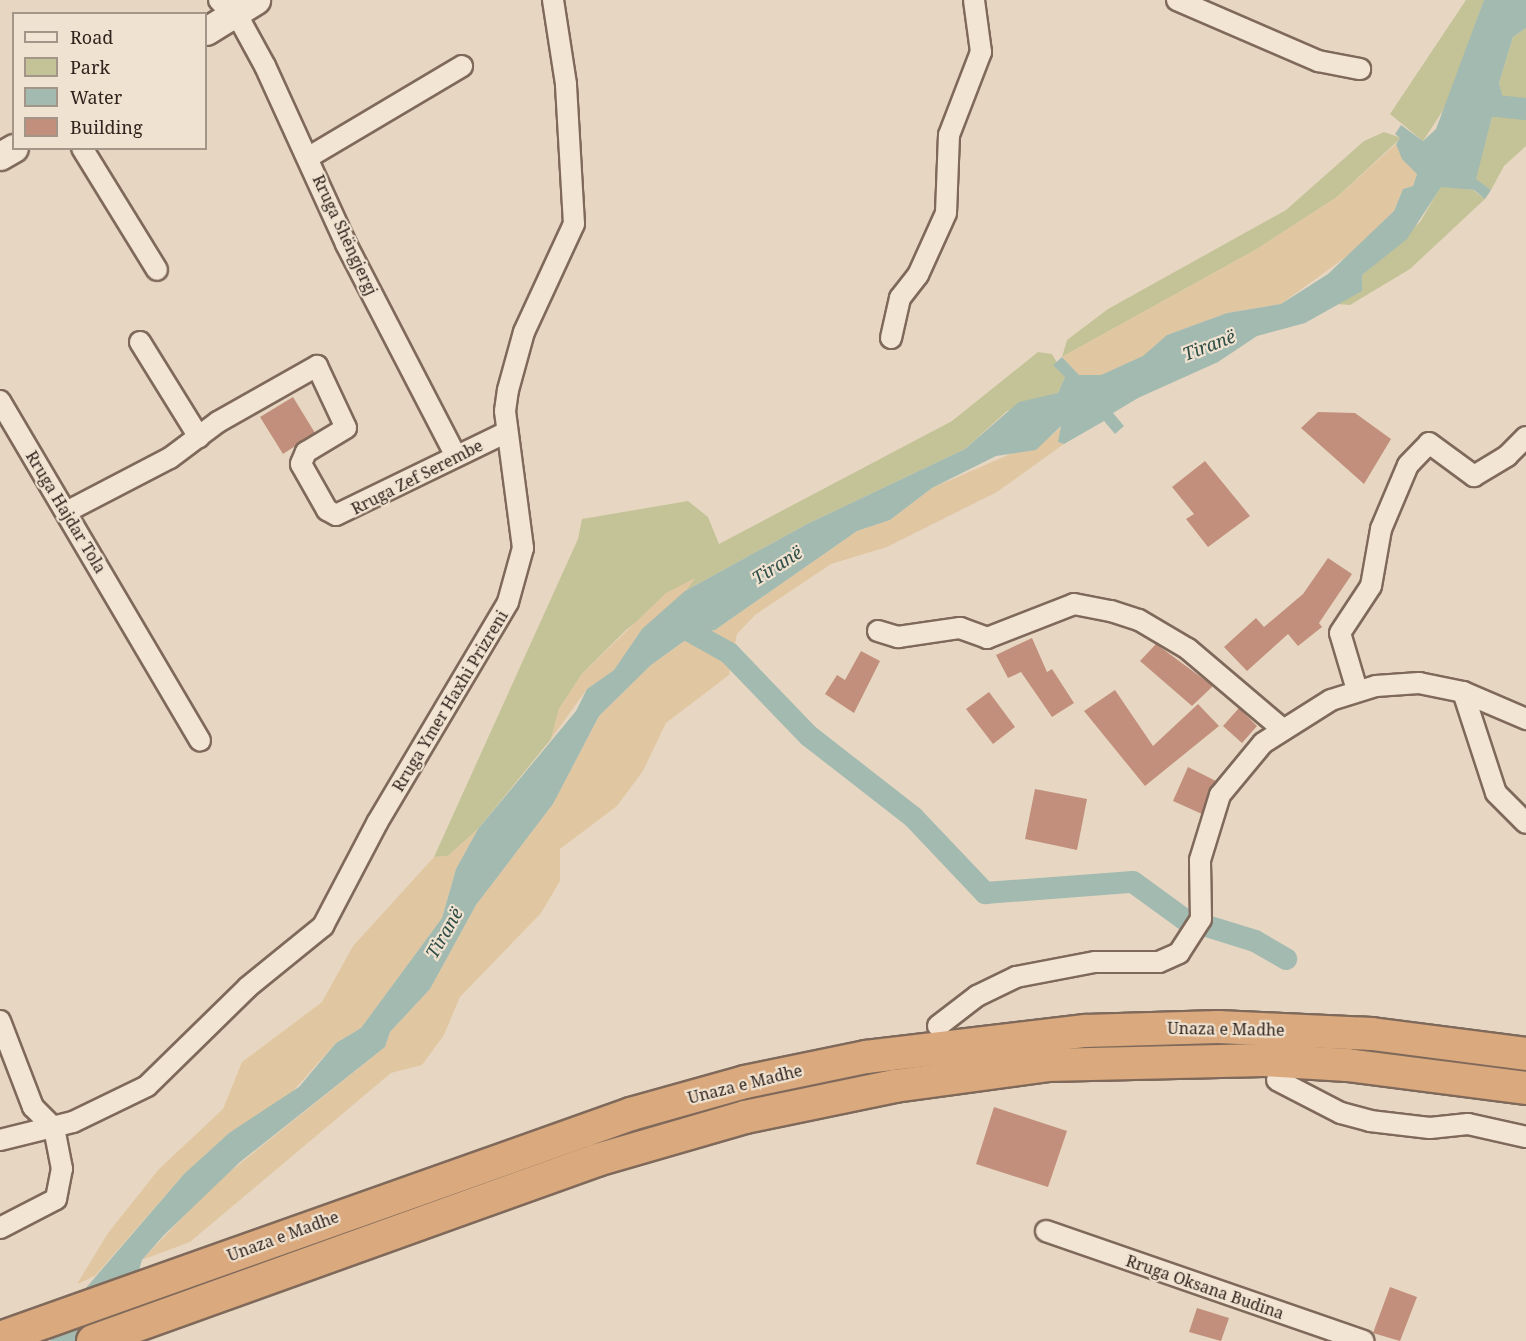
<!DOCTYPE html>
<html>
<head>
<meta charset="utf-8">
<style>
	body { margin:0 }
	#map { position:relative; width:1526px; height:1341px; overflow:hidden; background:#e7d7c2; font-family:"Noto Serif",serif }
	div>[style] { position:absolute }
	.green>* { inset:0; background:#c4c397 }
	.sand>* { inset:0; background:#e0c7a2 }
	.water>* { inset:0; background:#a3bab0 }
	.canal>* { height:22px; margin:-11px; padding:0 11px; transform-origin:11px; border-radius:11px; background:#a3bab0 }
	.building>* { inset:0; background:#c18f7c }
	.roads { filter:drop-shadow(2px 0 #7f695b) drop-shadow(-2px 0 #7f695b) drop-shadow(0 2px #7f695b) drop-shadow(0 -2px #7f695b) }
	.minor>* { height:20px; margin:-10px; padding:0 10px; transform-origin:10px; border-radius:10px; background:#f3e5d4 }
	.secondary>* { height:27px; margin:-13.5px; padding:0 13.5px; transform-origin:13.5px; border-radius:13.5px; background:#f3e5d4 }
	.trunk>* { height:32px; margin:-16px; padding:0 16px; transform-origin:16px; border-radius:16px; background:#daa97d }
	span { translate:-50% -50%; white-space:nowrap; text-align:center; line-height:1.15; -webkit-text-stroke:4.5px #f0e2d0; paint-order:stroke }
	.street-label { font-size:16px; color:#30241e }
	.water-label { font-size:18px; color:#2f4e48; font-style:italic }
	.legend { position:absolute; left:12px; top:12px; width:195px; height:138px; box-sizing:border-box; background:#f0e2d0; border:2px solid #a39689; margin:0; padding:8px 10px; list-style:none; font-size:18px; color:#30241e }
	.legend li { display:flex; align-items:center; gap:12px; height:30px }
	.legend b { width:30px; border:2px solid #a39689 }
</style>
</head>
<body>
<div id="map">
	<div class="green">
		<div style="clip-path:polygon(1466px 0,1484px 0,1449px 101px,1423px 141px,1390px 114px)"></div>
		<div style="clip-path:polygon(1526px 28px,1526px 146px,1504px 166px,1491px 190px,1475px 179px,1492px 117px,1495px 110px,1505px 110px,1499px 83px,1513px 37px)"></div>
		<div style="clip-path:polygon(1384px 132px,1401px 138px,1337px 197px,1257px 249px,1062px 357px,1067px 340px,1108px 309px,1286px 210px,1364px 141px)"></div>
		<div style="clip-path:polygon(1441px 186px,1473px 190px,1485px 199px,1410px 269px,1350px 305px,1337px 304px,1361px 291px,1362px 275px,1420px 222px)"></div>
		<div style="clip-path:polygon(1038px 352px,1052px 354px,1065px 377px,1058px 393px,1007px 411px,965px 449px,807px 524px,685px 591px,694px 579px,626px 630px,582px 674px,559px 709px,551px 739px,478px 829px,448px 856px,434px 857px,578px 539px,582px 519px,688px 501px,708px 517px,719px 544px,952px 421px)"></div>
	</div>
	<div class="sand">
		<div style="clip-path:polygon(1396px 144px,1417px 174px,1413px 186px,1403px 189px,1394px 211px,1357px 249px,1281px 304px,1227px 313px,1167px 335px,1144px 356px,1101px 375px,1079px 375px,1062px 357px,1257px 249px,1337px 197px)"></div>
		<div style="clip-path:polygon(1062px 426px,1058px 442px,1064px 444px,997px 492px,887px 547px,831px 564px,755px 615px,737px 634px,729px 675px,666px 723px,643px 771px,617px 806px,560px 849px,560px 881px,541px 913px,460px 997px,444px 1035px,422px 1065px,391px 1073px,190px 1242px,142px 1260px,212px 1186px,385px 1047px,390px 1032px,430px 989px,476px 905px,553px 804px,599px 716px,651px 665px,694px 634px,715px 630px,857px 531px,890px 520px,932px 488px,1050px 437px)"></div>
		<div style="clip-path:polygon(695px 578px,679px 601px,642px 629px,614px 670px,587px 689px,551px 739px,559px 709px,582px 674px,666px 593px)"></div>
		<div style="clip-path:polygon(478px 829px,456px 869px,442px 918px,361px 1028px,336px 1043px,286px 1099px,229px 1133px,184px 1174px,95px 1276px,77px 1284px,108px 1233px,159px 1169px,223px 1109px,242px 1062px,322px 1002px,353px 946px,434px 857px,448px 856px)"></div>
	</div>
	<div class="water">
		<div style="clip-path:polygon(1484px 0,1526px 0,1526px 28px,1513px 37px,1499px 83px,1506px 110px,1495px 111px,1492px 117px,1476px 179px,1491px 190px,1485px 199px,1474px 190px,1441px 187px,1407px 239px,1362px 275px,1362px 291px,1305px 323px,1257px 336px,1218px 362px,1138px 398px,1113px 413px,1124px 426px,1115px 434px,1104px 421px,1064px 444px,1058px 442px,1061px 426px,1036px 450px,996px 456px,932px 488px,890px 520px,857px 531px,715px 630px,694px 634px,651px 665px,599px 716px,553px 804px,476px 905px,430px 989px,390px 1032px,385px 1047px,240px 1162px,164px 1235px,142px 1260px,127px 1311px,138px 1321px,100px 1341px,50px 1341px,85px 1289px,184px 1174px,229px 1133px,299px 1087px,336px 1043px,361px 1028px,442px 918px,456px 869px,478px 829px,576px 711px,587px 689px,614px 670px,642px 629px,685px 591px,807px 524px,965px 449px,1019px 402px,1058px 393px,1065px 377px,1053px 365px,1062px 357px,1079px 375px,1101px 375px,1143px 356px,1167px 335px,1227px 313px,1281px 304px,1328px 274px,1394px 211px,1403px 189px,1413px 186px,1417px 174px,1402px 159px,1396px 144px,1400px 138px,1395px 134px,1401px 125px,1423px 141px,1436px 129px)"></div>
	</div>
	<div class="canal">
		<div style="left:1477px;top:104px;width:49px;rotate:5.8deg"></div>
		<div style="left:686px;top:629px;width:49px;rotate:29.2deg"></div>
		<div style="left:729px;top:653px;width:115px;rotate:46.1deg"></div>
		<div style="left:809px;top:736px;width:132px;rotate:37.9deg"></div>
		<div style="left:913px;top:817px;width:105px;rotate:46.5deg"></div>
		<div style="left:985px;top:893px;width:148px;rotate:-4.3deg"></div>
		<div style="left:1133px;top:882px;width:63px;rotate:36deg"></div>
		<div style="left:1184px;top:919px;width:74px;rotate:17.2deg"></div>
		<div style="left:1255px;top:941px;width:36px;rotate:30deg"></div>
	</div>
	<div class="building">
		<div style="clip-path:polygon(293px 397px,315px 433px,283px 454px,260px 417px)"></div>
		<div style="clip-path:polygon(1318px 412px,1355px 413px,1391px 439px,1364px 484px,1301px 428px)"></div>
		<div style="clip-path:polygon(1205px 461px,1250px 516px,1208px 547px,1186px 519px,1194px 514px,1172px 487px)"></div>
		<div style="clip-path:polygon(1328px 558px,1352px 574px,1319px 623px,1322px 627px,1298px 646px,1288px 634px,1247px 671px,1224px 647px,1256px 618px,1264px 627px,1303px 594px)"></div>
		<div style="clip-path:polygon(1032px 638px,1047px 672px,1052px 669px,1074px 703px,1052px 717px,1021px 672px,1008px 678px,996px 655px)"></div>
		<div style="clip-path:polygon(1156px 644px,1213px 686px,1192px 706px,1140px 661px)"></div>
		<div style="clip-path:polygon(861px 651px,880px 661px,854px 713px,825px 694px,837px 675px,845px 680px)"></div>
		<div style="clip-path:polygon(1115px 690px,1153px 746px,1198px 704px,1219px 726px,1145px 786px,1084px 711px)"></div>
		<div style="clip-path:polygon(989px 692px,1015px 727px,993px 744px,966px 709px)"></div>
		<div style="clip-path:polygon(1239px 708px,1257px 726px,1242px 743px,1223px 726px)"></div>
		<div style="clip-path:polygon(1188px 767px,1216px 781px,1202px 814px,1173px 801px)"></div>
		<div style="clip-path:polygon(1035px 789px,1087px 799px,1077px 850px,1025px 839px)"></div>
		<div style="clip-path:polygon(994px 1107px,1067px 1131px,1048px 1187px,976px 1164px)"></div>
		<div style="clip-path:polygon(1390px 1287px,1417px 1297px,1400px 1341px,1373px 1333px)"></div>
		<div style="clip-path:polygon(1197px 1308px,1229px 1318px,1221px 1341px,1189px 1332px)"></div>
	</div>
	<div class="roads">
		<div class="minor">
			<div style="left:219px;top:0;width:33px;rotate:46deg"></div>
			<div style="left:242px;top:24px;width:48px;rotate:61.3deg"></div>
			<div style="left:265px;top:66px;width:196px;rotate:65.5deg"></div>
			<div style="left:346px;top:244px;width:239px;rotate:62.6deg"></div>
			<div style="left:1177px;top:0;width:154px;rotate:23.4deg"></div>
			<div style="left:1318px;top:61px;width:43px;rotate:10.8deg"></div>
			<div style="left:82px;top:148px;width:143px;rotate:58.4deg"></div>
			<div style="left:309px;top:157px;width:178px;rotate:-30.7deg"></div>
			<div style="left:891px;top:338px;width:41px;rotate:-77.3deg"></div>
			<div style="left:900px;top:298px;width:29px;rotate:-52deg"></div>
			<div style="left:918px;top:275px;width:68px;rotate:-65.7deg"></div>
			<div style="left:946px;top:213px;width:78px;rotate:-87.8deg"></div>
			<div style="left:949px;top:135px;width:89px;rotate:-68.9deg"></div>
			<div style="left:981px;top:52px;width:52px;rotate:-97.7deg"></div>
			<div style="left:140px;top:342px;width:112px;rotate:58.2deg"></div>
			<div style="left:0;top:401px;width:394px;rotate:59.5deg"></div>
			<div style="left:68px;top:511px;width:115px;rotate:-27.5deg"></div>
			<div style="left:170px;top:458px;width:60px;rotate:-36.9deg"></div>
			<div style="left:218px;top:422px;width:114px;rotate:-29.5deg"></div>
			<div style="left:317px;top:366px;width:68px;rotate:64.9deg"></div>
			<div style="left:346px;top:428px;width:47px;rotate:149deg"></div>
			<div style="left:306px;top:452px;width:13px;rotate:113deg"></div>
			<div style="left:301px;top:464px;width:53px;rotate:60.5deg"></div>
			<div style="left:327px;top:510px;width:10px;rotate:29deg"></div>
			<div style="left:336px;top:515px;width:190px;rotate:-25.9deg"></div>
			<div style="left:878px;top:631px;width:21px;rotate:17deg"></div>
			<div style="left:898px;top:637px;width:63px;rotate:-8.3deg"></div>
			<div style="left:960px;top:628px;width:29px;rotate:20deg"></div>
			<div style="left:987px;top:638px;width:93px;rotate:-21.3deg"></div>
			<div style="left:1074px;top:604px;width:38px;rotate:11deg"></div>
			<div style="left:1111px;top:611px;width:29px;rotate:18deg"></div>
			<div style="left:1139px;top:620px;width:57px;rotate:30.6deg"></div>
			<div style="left:1188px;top:649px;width:122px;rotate:40.3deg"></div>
			<div style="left:1357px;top:690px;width:59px;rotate:-106.6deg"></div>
			<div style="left:1340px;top:633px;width:56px;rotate:-56.6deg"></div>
			<div style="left:1371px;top:586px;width:58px;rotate:-80deg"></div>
			<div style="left:1381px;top:529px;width:69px;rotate:-67.1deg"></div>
			<div style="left:1408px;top:465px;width:30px;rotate:-46deg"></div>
			<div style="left:1429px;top:443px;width:56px;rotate:36.3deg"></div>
			<div style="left:1474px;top:476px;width:39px;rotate:-31deg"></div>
			<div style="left:1507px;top:456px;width:27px;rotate:-45deg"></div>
			<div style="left:1463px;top:692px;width:106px;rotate:71.9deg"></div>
			<div style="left:1496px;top:793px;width:42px;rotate:45deg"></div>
			<div style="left:0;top:1021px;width:92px;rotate:69deg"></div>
			<div style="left:33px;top:1107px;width:30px;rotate:45deg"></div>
			<div style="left:938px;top:1026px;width:49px;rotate:-37.6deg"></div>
			<div style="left:977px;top:996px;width:43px;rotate:-26deg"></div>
			<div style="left:1016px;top:977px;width:80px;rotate:-10.8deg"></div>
			<div style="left:1095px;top:962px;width:64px"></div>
			<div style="left:1159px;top:962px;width:22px;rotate:-24deg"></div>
			<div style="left:1179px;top:953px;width:40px;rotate:-57.1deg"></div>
			<div style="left:1201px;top:919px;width:59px;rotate:-91deg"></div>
			<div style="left:1200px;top:860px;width:68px;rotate:-72.9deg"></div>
			<div style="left:1220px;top:795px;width:67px;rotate:-50.4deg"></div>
			<div style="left:1263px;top:743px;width:80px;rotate:-32.3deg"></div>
			<div style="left:1331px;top:700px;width:47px;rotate:-17.3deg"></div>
			<div style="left:1376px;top:686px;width:43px;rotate:-4deg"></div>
			<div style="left:1419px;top:683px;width:45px;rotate:11.6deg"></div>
			<div style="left:1463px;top:692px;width:69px;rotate:23.2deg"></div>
			<div style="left:1277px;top:1080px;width:72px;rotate:27.3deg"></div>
			<div style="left:1341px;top:1113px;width:30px;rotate:15deg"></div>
			<div style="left:1370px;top:1121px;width:60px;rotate:6.7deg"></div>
			<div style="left:1430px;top:1128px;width:38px;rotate:-6deg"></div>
			<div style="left:1468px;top:1124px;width:59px;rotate:12.6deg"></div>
			<div style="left:0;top:1140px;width:75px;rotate:-13.9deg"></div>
			<div style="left:73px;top:1122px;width:82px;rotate:-25.9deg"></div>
			<div style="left:147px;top:1086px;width:141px;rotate:-44.4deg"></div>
			<div style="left:248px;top:987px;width:97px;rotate:-39.1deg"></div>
			<div style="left:323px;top:926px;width:116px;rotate:-62.3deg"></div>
			<div style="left:377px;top:823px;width:257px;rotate:-59.3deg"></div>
			<div style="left:508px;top:602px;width:56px;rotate:-74.5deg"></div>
			<div style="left:523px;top:548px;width:138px;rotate:-97.5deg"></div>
			<div style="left:505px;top:411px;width:21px;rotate:-82deg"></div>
			<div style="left:508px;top:390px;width:60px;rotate:-74.6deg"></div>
			<div style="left:524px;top:332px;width:119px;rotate:-65.2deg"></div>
			<div style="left:574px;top:224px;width:140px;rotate:-93.3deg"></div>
			<div style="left:566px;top:84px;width:85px;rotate:-98.8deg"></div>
			<div style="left:0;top:1228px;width:63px;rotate:-27.4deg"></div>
			<div style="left:56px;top:1199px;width:31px;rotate:-79deg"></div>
			<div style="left:62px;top:1169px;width:42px;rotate:-101deg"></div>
			<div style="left:1046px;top:1231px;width:336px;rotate:19.1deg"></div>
		</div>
		<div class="secondary">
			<div style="left:206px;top:31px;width:59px;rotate:-31.8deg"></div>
			<div style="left:0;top:156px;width:16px;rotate:-30deg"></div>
		</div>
		<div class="trunk">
			<div style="left:0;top:1338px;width:670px;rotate:-19.54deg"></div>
			<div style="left:631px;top:1114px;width:118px;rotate:-15.7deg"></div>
			<div style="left:745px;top:1082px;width:124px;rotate:-11.7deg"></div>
			<div style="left:866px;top:1057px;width:221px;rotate:-6.8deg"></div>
			<div style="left:1085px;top:1031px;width:133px;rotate:-1.7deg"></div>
			<div style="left:1218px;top:1027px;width:154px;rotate:2.6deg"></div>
			<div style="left:1372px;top:1034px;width:155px;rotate:7.4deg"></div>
			<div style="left:93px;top:1341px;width:536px;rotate:-19.75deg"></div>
			<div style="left:597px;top:1160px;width:154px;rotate:-16.2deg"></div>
			<div style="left:745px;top:1117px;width:153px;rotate:-11.7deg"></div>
			<div style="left:895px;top:1086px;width:154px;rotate:-7.8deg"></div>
			<div style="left:1048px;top:1065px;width:216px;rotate:-1.3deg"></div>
			<div style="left:1264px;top:1060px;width:83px;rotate:3.4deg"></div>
			<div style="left:1347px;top:1065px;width:180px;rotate:7.3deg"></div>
		</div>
	</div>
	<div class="street-label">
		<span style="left:345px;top:235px;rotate:65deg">Rruga Shëngjergj</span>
		<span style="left:417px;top:477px;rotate:-27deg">Rruga Zef Serembe</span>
		<span style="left:66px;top:512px;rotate:59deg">Rruga Hajdar Tola</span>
		<span style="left:450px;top:701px;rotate:-59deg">Rruga Ymer Haxhi Prizreni</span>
		<span style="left:1226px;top:1029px;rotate:1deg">Unaza e Madhe</span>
		<span style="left:745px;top:1084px;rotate:-14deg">Unaza e Madhe</span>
		<span style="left:283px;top:1236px;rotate:-20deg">Unaza e Madhe</span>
		<span style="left:1205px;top:1287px;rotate:19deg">Rruga Oksana Budina</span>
	</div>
	<div class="water-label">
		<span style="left:1209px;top:345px;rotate:-21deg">Tiranë</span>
		<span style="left:777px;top:565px;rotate:-32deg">Tiranë</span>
		<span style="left:444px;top:933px;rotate:-60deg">Tiranë</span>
	</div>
	<ul class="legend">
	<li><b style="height:8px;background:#f3e5d4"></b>Road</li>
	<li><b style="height:16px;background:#c4c397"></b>Park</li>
	<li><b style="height:16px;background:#a3bab0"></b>Water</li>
	<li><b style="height:16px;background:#c18f7c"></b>Building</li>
	</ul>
</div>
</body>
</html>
